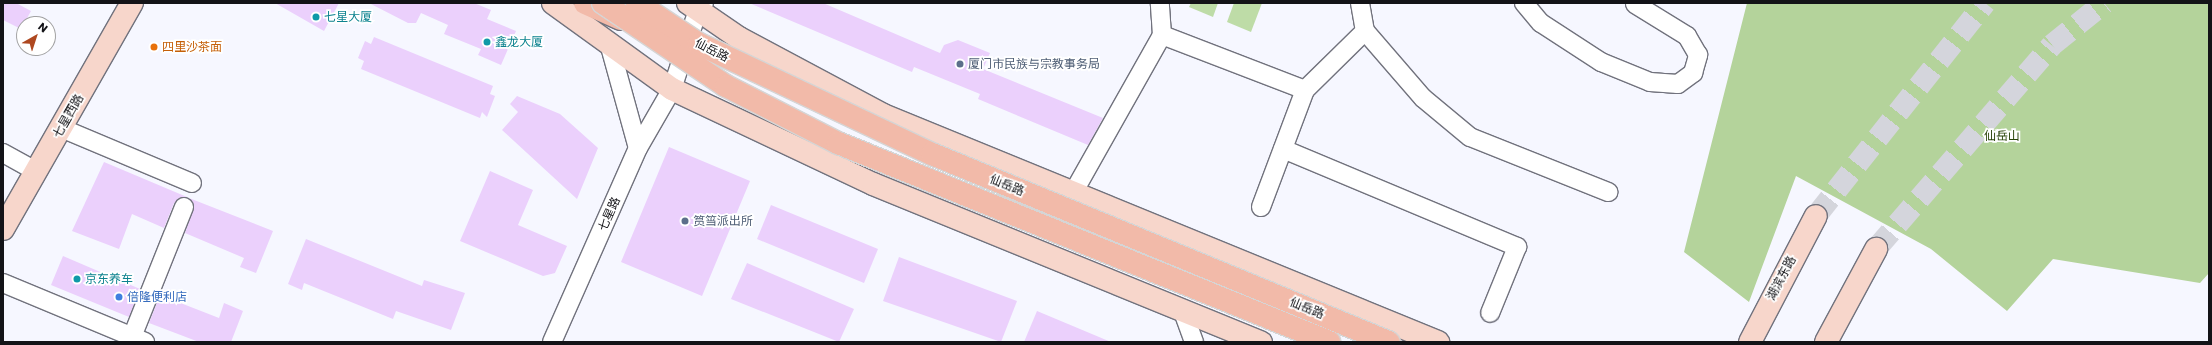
<!DOCTYPE html>
<html>
<head>
<meta charset="utf-8">
<style>
	body { margin:0 }
	#map { position:relative; width:2212px; height:345px; overflow:hidden; background:#f6f7ff; font-family:Poppins,"Noto Sans SC",sans-serif }
	div>[style] { position:absolute }
	.green>* { inset:0; background:#bedca7 }
	.forest>* { inset:0; background:#b4d39b }
	.building>* { inset:0; background:#ebd0fc }
	.major-tunnel>* { height:22px; margin-top:-11px; transform-origin:0; background:repeating-linear-gradient(90deg,#d4d5dc 0 22px,transparent 0 33px) }
	.roads { filter:drop-shadow(1px 0 #71727d) drop-shadow(-1px 0 #71727d) drop-shadow(0 1px #71727d) drop-shadow(0 -1px #71727d) }
	.minor>* { height:18px; margin:-9px; padding:0 9px; transform-origin:9px; border-radius:9px; background:#fff }
	.major>* { height:22px; margin:-11px; padding:0 11px; transform-origin:11px; border-radius:11px; background:#f7d6cb }
	.highway>* { height:22px; margin:-11px; padding:0 11px; transform-origin:11px; border-radius:11px; background:#f2baa9 }
	.bridges { filter:drop-shadow(1px 0 #d5d5d5) drop-shadow(-1px 0 #d5d5d5) drop-shadow(0 1px #d5d5d5) drop-shadow(0 -1px #d5d5d5) }
	.highway-bridge>* { height:22px; margin:-11px; padding:0 11px; transform-origin:11px; border-radius:11px; background:#f2baa9 }
	.dots>* { width:11px; height:11px; translate:-50% -50%; box-sizing:border-box; border:2px solid #fff; border-radius:50% }
	span { translate:-50% -50%; white-space:nowrap; text-align:center; line-height:1.15; -webkit-text-stroke:3.5px #fff; paint-order:stroke }
	.culture-label { font-size:12px; color:#0d838f }
	.left { translate:0 -50%; text-align:left }
	.food-label { font-size:12px; color:#c56008 }
	.street-label { font-size:12px; color:#131317 }
	.service-label { font-size:12px; color:#4e5e75 }
	.park-label { font-size:12px; color:#294409 }
	.shop-label { font-size:12px; color:#366cbe }
	.frame { position:absolute; inset:0; border:4px solid #131317; pointer-events:none }
	.north { position:absolute; left:16px; top:16px; width:40px; height:40px; box-sizing:border-box; background:#fff; border:1px solid #a1a1a2; border-radius:50%; rotate:39deg; font-size:11px; font-weight:700; line-height:16px; text-align:center; color:#131317 }
	.north::after { content:''; display:block; margin:auto; width:14px; height:18px; background:#ae4820; clip-path:polygon(50% 0,100% 100%,50% 72%,0 100%) }
</style>
</head>
<body>
<div id="map">
	<div class="green">
		<div style="clip-path:polygon(1191px 3px,1218px 3px,1213px 17px,1189px 7px)"></div>
		<div style="clip-path:polygon(1234px 3px,1262px 3px,1251px 32px,1227px 22px)"></div>
	</div>
	<div class="forest">
		<div style="clip-path:polygon(1747px 3px,2209px 3px,2209px 273px,2200px 283px,2053px 259px,2007px 311px,1931px 249px,1796px 176px,1749px 302px,1684px 252px)"></div>
	</div>
	<div class="building">
		<div style="clip-path:polygon(3px 3px,16px 3px,31px 11px,21px 29px,3px 20px)"></div>
		<div style="clip-path:polygon(275px 3px,339px 3px,324px 31px)"></div>
		<div style="clip-path:polygon(369px 3px,474px 3px,491px 10px,487px 19px,516px 31px,501px 65px,478px 55px,481px 49px,444px 34px,448px 25px,421px 13px,416px 23px,408px 23px)"></div>
		<div style="clip-path:polygon(749px 3px,823px 3px,940px 53px,944px 45px,958px 40px,990px 53px,983px 69px,1103px 118px,1088px 145px,978px 99px,980px 94px,914px 67px,912px 72px)"></div>
		<div style="clip-path:polygon(374px 37px,493px 86px,490px 94px,495px 96px,487px 117px,482px 112px,480px 118px,361px 69px,364px 61px,358px 58px,365px 41px,371px 44px)"></div>
		<div style="clip-path:polygon(517px 96px,560px 114px,598px 148px,577px 199px,502px 130px,518px 112px,510px 104px)"></div>
		<div style="clip-path:polygon(669px 147px,750px 181px,702px 296px,621px 262px)"></div>
		<div style="clip-path:polygon(104px 162px,187px 197px,174px 203px,164px 228px,132px 214px,119px 249px,72px 231px)"></div>
		<div style="clip-path:polygon(490px 171px,533px 190px,518px 225px,567px 246px,555px 273px,543px 276px,460px 241px)"></div>
		<div style="clip-path:polygon(189px 198px,273px 231px,256px 273px,240px 267px,244px 258px,185px 233px,194px 206px)"></div>
		<div style="clip-path:polygon(771px 205px,878px 249px,864px 283px,757px 239px)"></div>
		<div style="clip-path:polygon(306px 239px,422px 286px,424px 280px,465px 293px,451px 330px,396px 311px,393px 319px,304px 283px,302px 290px,288px 284px)"></div>
		<div style="clip-path:polygon(63px 256px,140px 289px,129px 317px,51px 285px)"></div>
		<div style="clip-path:polygon(899px 257px,1017px 301px,1001px 342px,883px 301px)"></div>
		<div style="clip-path:polygon(747px 263px,854px 309px,839px 342px,731px 299px)"></div>
		<div style="clip-path:polygon(160px 295px,219px 318px,224px 303px,243px 311px,231px 342px,199px 342px,149px 323px)"></div>
		<div style="clip-path:polygon(1037px 311px,1111px 342px,1024px 342px)"></div>
	</div>
	<div class="major-tunnel">
		<div style="left:1816px;top:216px;width:272px;rotate:-51.6deg"></div>
		<div style="left:1876px;top:249px;width:269px;rotate:-49.2deg"></div>
		<div style="left:2052px;top:45px;width:67px;rotate:-38.9deg"></div>
	</div>
	<div class="roads">
		<div class="minor">
			<div style="left:1360px;top:3px;width:28px;rotate:80deg"></div>
			<div style="left:1365px;top:31px;width:89px;rotate:49.1deg"></div>
			<div style="left:1423px;top:98px;width:61px;rotate:39.7deg"></div>
			<div style="left:1470px;top:137px;width:149px;rotate:21.7deg"></div>
			<div style="left:1524px;top:3px;width:26px;rotate:50deg"></div>
			<div style="left:1541px;top:23px;width:72px;rotate:33deg"></div>
			<div style="left:1601px;top:62px;width:53px;rotate:22.2deg"></div>
			<div style="left:1650px;top:82px;width:28px;rotate:4deg"></div>
			<div style="left:1678px;top:84px;width:19px;rotate:-36deg"></div>
			<div style="left:1693px;top:73px;width:19px;rotate:-74deg"></div>
			<div style="left:1698px;top:55px;width:22px;rotate:-120deg"></div>
			<div style="left:1687px;top:36px;width:61px;rotate:-148.4deg"></div>
			<div style="left:1162px;top:35px;width:153px;rotate:21deg"></div>
			<div style="left:609px;top:43px;width:109px;rotate:74.6deg"></div>
			<div style="left:61px;top:128px;width:142px;rotate:22.8deg"></div>
			<div style="left:1283px;top:149px;width:254px;rotate:22.7deg"></div>
			<div style="left:1517px;top:247px;width:71px;rotate:112.2deg"></div>
			<div style="left:3px;top:153px;width:38px;rotate:29deg"></div>
			<div style="left:1073px;top:193px;width:181px;rotate:-60.6deg"></div>
			<div style="left:1162px;top:35px;width:32px;rotate:-94deg"></div>
			<div style="left:1261px;top:207px;width:125px;rotate:-69.4deg"></div>
			<div style="left:1305px;top:90px;width:84px;rotate:-44.5deg"></div>
			<div style="left:3px;top:283px;width:154px;rotate:22.6deg"></div>
			<div style="left:1182px;top:309px;width:35px;rotate:70deg"></div>
			<div style="left:132px;top:337px;width:140px;rotate:-68.2deg"></div>
			<div style="left:552px;top:342px;width:212px;rotate:-66.1deg"></div>
			<div style="left:638px;top:148px;width:68px;rotate:-60deg"></div>
			<div style="left:672px;top:89px;width:83px;rotate:-71.8deg"></div>
			<div style="left:698px;top:10px;width:9px;rotate:-49deg"></div>
		</div>
		<div class="major">
			<div style="left:553px;top:3px;width:147px;rotate:35.9deg"></div>
			<div style="left:672px;top:89px;width:222px;rotate:25.3deg"></div>
			<div style="left:873px;top:184px;width:419px;rotate:22.2deg"></div>
			<div style="left:688px;top:3px;width:62px;rotate:34.5deg"></div>
			<div style="left:739px;top:38px;width:163px;rotate:28.1deg"></div>
			<div style="left:883px;top:115px;width:600px;rotate:22.25deg"></div>
			<div style="left:3px;top:229px;width:260px;rotate:-60.3deg"></div>
			<div style="left:1750px;top:342px;width:142px;rotate:-62.4deg"></div>
			<div style="left:1826px;top:342px;width:106px;rotate:-61.7deg"></div>
		</div>
		<div class="highway">
			<div style="left:585px;top:3px;width:39px;rotate:24deg"></div>
		</div>
	</div>
	<div class="bridges">
		<div class="highway-bridge">
			<div style="left:603px;top:3px;width:148px;rotate:34deg"></div>
			<div style="left:726px;top:86px;width:126px;rotate:27deg"></div>
			<div style="left:838px;top:143px;width:530px;rotate:22.06deg"></div>
			<div style="left:637px;top:3px;width:74px;rotate:33.5deg"></div>
			<div style="left:699px;top:44px;width:258px;rotate:25.3deg"></div>
			<div style="left:932px;top:154px;width:494px;rotate:22.4deg"></div>
		</div>
	</div>
	<div class="dots">
		<div style="left:316px;top:17px;background:#0f9aa8"></div>
		<div style="left:487px;top:42px;background:#0f9aa8"></div>
		<div style="left:154px;top:47px;background:#e8710a"></div>
		<div style="left:960px;top:64px;background:#5c6f8a"></div>
		<div style="left:685px;top:221px;background:#5c6f8a"></div>
		<div style="left:77px;top:279px;background:#0f9aa8"></div>
		<div style="left:119px;top:297px;background:#3f7fe0"></div>
	</div>
	<div class="culture-label">
		<span class="left" style="left:324px;top:17px">七星大厦</span>
		<span class="left" style="left:495px;top:42px">鑫龙大厦</span>
		<span class="left" style="left:85px;top:279px">京东养车</span>
	</div>
	<div class="food-label">
		<span class="left" style="left:162px;top:47px">四里沙茶面</span>
	</div>
	<div class="street-label">
		<span style="left:712px;top:50px;rotate:27deg">仙岳路</span>
		<span style="left:68px;top:116px;rotate:-60deg">七星西路</span>
		<span style="left:1007px;top:185px;rotate:22deg">仙岳路</span>
		<span style="left:609px;top:214px;rotate:-66deg">七星路</span>
		<span style="left:1781px;top:278px;rotate:-62deg">湖滨东路</span>
		<span style="left:1307px;top:308px;rotate:22deg">仙岳路</span>
	</div>
	<div class="service-label">
		<span class="left" style="left:968px;top:64px">厦门市民族与宗教事务局</span>
		<span class="left" style="left:693px;top:221px">筼筜派出所</span>
	</div>
	<div class="park-label">
		<span style="left:2002px;top:136px">仙岳山</span>
	</div>
	<div class="shop-label">
		<span class="left" style="left:127px;top:297px">倍隆便利店</span>
	</div>
	<div class="frame"></div>
	<div class="north">N</div>
</div>
</body>
</html>
